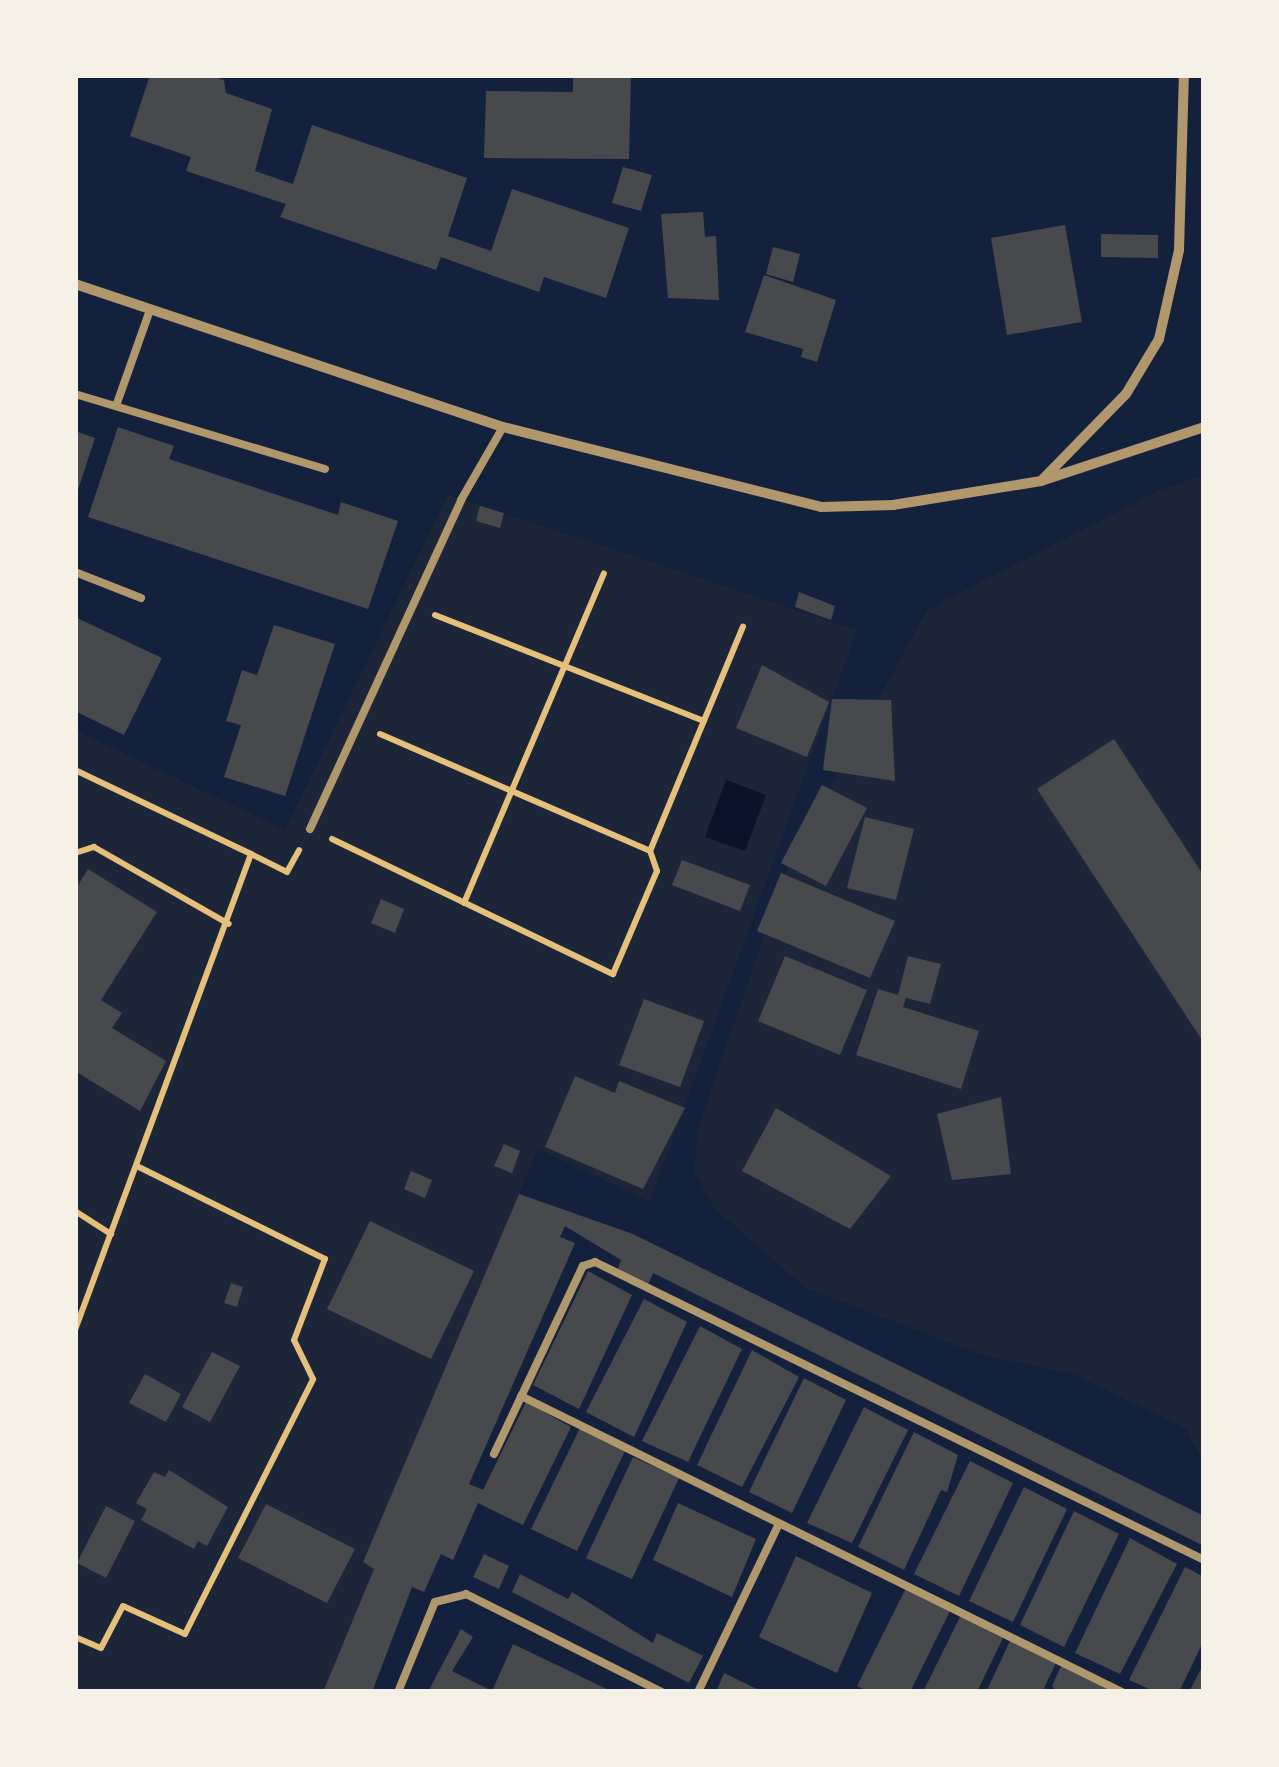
<!DOCTYPE html>
<html>
<head>
<meta charset="utf-8">
<style>
	body { margin:0 }
	#map { position:relative; width:1279px; height:1767px; overflow:hidden; background:#14213d; font-family:"Archivo Narrow",sans-serif }
	div>[style] { position:absolute }
	.green>* { inset:0; background:#1d2539 }
	.water>* { inset:0; background:#0b132b }
	.building>* { inset:0; background:#48494c }
	.path>* { height:6px; margin:-3px; padding:0 3px; transform-origin:3px; border-radius:3px; background:#e5c07b }
	.service>* { height:8px; margin:-4px; padding:0 4px; transform-origin:4px; border-radius:4px; background:#b1986c }
	.minor>* { height:10px; margin:-5px; padding:0 5px; transform-origin:5px; border-radius:5px; background:#b1986c }
	span { translate:-50% -50%; white-space:nowrap; text-align:center; line-height:1.15; -webkit-text-stroke:8px #f6f1e7; paint-order:stroke }
	.frame { position:absolute; inset:0; border:78px solid #f6f1e7; pointer-events:none }
</style>
</head>
<body>
<div id="map">
	<div class="green">
		<div style="clip-path:polygon(1204px 475px,1204px 1462px,1185px 1428px,1073px 1374px,982px 1355px,806px 1288px,713px 1207px,694px 1170px,698px 1129px,788px 866px,927px 610px,1160px 490px)"></div>
		<div style="clip-path:polygon(448px 495px,857px 630px,650px 1202px,538px 1149px,363px 1562px,374px 1569px,323px 1692px,75px 1692px,75px 730px,285px 830px)"></div>
	</div>
	<div class="water">
		<div style="clip-path:polygon(726px 780px,766px 795px,745px 851px,705px 837px)"></div>
	</div>
	<div class="building">
		<div style="clip-path:polygon(150px 75px,208px 75px,224px 80px,226px 93px,272px 109px,255px 171px,293px 184px,312px 125px,467px 178px,448px 236px,491px 251px,512px 189px,629px 228px,606px 298px,544px 277px,539px 292px,441px 257px,436px 270px,280px 217px,286px 204px,186px 171px,191px 157px,130px 136px)"></div>
		<div style="clip-path:polygon(573px 75px,631px 75px,629px 159px,484px 158px,486px 91px,573px 92px)"></div>
		<div style="clip-path:polygon(623px 167px,652px 175px,641px 211px,612px 203px)"></div>
		<div style="clip-path:polygon(703px 212px,705px 237px,716px 236px,719px 300px,668px 298px,661px 214px)"></div>
		<div style="clip-path:polygon(1065px 225px,1082px 322px,1007px 335px,991px 238px)"></div>
		<div style="clip-path:polygon(1101px 234px,1158px 235px,1158px 258px,1101px 257px)"></div>
		<div style="clip-path:polygon(773px 247px,800px 254px,793px 282px,766px 274px)"></div>
		<div style="clip-path:polygon(764px 275px,836px 300px,817px 362px,801px 357px,803px 349px,745px 332px)"></div>
		<div style="clip-path:polygon(118px 427px,174px 446px,169px 459px,338px 515px,341px 502px,398px 521px,368px 609px,88px 517px)"></div>
		<div style="clip-path:polygon(75px 431px,95px 438px,76px 496px,75px 496px)"></div>
		<div style="clip-path:polygon(480px 506px,504px 513px,500px 528px,476px 521px)"></div>
		<div style="clip-path:polygon(799px 592px,835px 606px,831px 620px,795px 607px)"></div>
		<div style="clip-path:polygon(75px 617px,162px 658px,124px 735px,75px 711px)"></div>
		<div style="clip-path:polygon(274px 625px,335px 644px,285px 796px,224px 777px,241px 725px,226px 721px,242px 670px,257px 675px)"></div>
		<div style="clip-path:polygon(762px 665px,829px 702px,807px 757px,736px 728px)"></div>
		<div style="clip-path:polygon(832px 699px,891px 700px,895px 781px,823px 770px)"></div>
		<div style="clip-path:polygon(1114px 739px,1204px 876px,1204px 1043px,1037px 789px)"></div>
		<div style="clip-path:polygon(822px 785px,867px 808px,826px 886px,781px 863px)"></div>
		<div style="clip-path:polygon(865px 817px,914px 829px,896px 900px,847px 888px)"></div>
		<div style="clip-path:polygon(682px 860px,750px 885px,740px 911px,672px 885px)"></div>
		<div style="clip-path:polygon(88px 869px,157px 912px,101px 1000px,122px 1013px,112px 1028px,166px 1061px,140px 1111px,75px 1071px,75px 890px)"></div>
		<div style="clip-path:polygon(781px 873px,895px 921px,870px 978px,757px 931px)"></div>
		<div style="clip-path:polygon(381px 899px,404px 909px,395px 933px,371px 923px)"></div>
		<div style="clip-path:polygon(785px 956px,867px 990px,840px 1055px,758px 1021px)"></div>
		<div style="clip-path:polygon(908px 956px,941px 964px,930px 1004px,906px 998px,903px 1007px,979px 1031px,961px 1089px,856px 1055px,878px 989px,898px 995px)"></div>
		<div style="clip-path:polygon(644px 999px,704px 1021px,680px 1087px,619px 1065px)"></div>
		<div style="clip-path:polygon(575px 1076px,615px 1093px,619px 1081px,685px 1108px,643px 1189px,545px 1147px)"></div>
		<div style="clip-path:polygon(1001px 1097px,1011px 1174px,952px 1180px,937px 1114px)"></div>
		<div style="clip-path:polygon(776px 1108px,891px 1176px,850px 1229px,742px 1171px)"></div>
		<div style="clip-path:polygon(504px 1144px,520px 1151px,512px 1173px,494px 1166px)"></div>
		<div style="clip-path:polygon(411px 1171px,432px 1180px,425px 1198px,404px 1189px)"></div>
		<div style="clip-path:polygon(519px 1194px,633px 1234px,1204px 1516px,1204px 1546px,653px 1273px,648px 1285px,617px 1271px,621px 1260px,565px 1226px,560px 1237px,575px 1243px,469px 1484px,483px 1490px,526px 1402px,571px 1427px,523px 1525px,478px 1503px,453px 1560px,441px 1554px,424px 1592px,412px 1587px,372px 1692px,323px 1692px,374px 1569px,363px 1562px)"></div>
		<div style="clip-path:polygon(370px 1221px,474px 1271px,431px 1359px,327px 1309px)"></div>
		<div style="clip-path:polygon(588px 1271px,632px 1295px,579px 1409px,533px 1385px)"></div>
		<div style="clip-path:polygon(231px 1283px,243px 1287px,237px 1307px,224px 1303px)"></div>
		<div style="clip-path:polygon(644px 1299px,687px 1322px,634px 1437px,586px 1412px)"></div>
		<div style="clip-path:polygon(700px 1326px,742px 1349px,688px 1462px,642px 1441px)"></div>
		<div style="clip-path:polygon(752px 1350px,799px 1377px,742px 1487px,697px 1465px)"></div>
		<div style="clip-path:polygon(212px 1352px,240px 1366px,210px 1422px,182px 1407px)"></div>
		<div style="clip-path:polygon(145px 1374px,181px 1394px,166px 1422px,129px 1403px)"></div>
		<div style="clip-path:polygon(804px 1378px,846px 1400px,792px 1513px,749px 1492px)"></div>
		<div style="clip-path:polygon(864px 1407px,908px 1430px,852px 1543px,807px 1523px)"></div>
		<div style="clip-path:polygon(580px 1428px,625px 1451px,577px 1551px,531px 1529px)"></div>
		<div style="clip-path:polygon(914px 1432px,958px 1455px,947px 1492px,941px 1490px,904px 1570px,858px 1547px)"></div>
		<div style="clip-path:polygon(633px 1457px,679px 1478px,632px 1579px,586px 1558px)"></div>
		<div style="clip-path:polygon(970px 1461px,1013px 1483px,959px 1596px,914px 1574px)"></div>
		<div style="clip-path:polygon(169px 1470px,228px 1507px,207px 1546px,198px 1541px,194px 1549px,141px 1520px,147px 1509px,136px 1503px,154px 1472px,165px 1477px)"></div>
		<div style="clip-path:polygon(1024px 1487px,1067px 1509px,1013px 1622px,969px 1601px)"></div>
		<div style="clip-path:polygon(678px 1503px,756px 1539px,732px 1597px,653px 1560px)"></div>
		<div style="clip-path:polygon(266px 1504px,355px 1549px,327px 1603px,238px 1558px)"></div>
		<div style="clip-path:polygon(106px 1506px,135px 1521px,106px 1578px,77px 1563px)"></div>
		<div style="clip-path:polygon(1074px 1511px,1119px 1534px,1064px 1647px,1020px 1625px)"></div>
		<div style="clip-path:polygon(1130px 1538px,1177px 1564px,1120px 1674px,1075px 1653px)"></div>
		<div style="clip-path:polygon(484px 1554px,509px 1566px,499px 1589px,473px 1577px)"></div>
		<div style="clip-path:polygon(796px 1556px,872px 1593px,837px 1673px,759px 1637px)"></div>
		<div style="clip-path:polygon(1185px 1567px,1204px 1577px,1204px 1640px,1179px 1692px,1156px 1692px,1129px 1680px)"></div>
		<div style="clip-path:polygon(520px 1574px,568px 1599px,572px 1592px,653px 1643px,657px 1633px,703px 1656px,689px 1683px,512px 1592px)"></div>
		<div style="clip-path:polygon(906px 1588px,950px 1611px,910px 1692px,869px 1692px,857px 1686px)"></div>
		<div style="clip-path:polygon(961px 1615px,1003px 1638px,977px 1692px,923px 1692px)"></div>
		<div style="clip-path:polygon(461px 1629px,473px 1637px,452px 1671px,492px 1691px,513px 1644px,613px 1692px,428px 1692px)"></div>
		<div style="clip-path:polygon(1011px 1639px,1056px 1663px,1042px 1692px,986px 1692px)"></div>
		<div style="clip-path:polygon(1204px 1663px,1204px 1692px,1189px 1692px)"></div>
		<div style="clip-path:polygon(1062px 1664px,1114px 1692px,1056px 1692px,1052px 1686px)"></div>
		<div style="clip-path:polygon(724px 1673px,763px 1692px,716px 1692px)"></div>
	</div>
	<div class="path">
		<div style="left:435px;top:615px;width:289px;rotate:21.5deg"></div>
		<div style="left:380px;top:734px;width:294px;rotate:23.4deg"></div>
		<div style="left:75px;top:770px;width:195px;rotate:25.5deg"></div>
		<div style="left:332px;top:839px;width:312px;rotate:25.7deg"></div>
		<div style="left:613px;top:974px;width:112px;rotate:-66.9deg"></div>
		<div style="left:657px;top:871px;width:21px;rotate:-109deg"></div>
		<div style="left:650px;top:851px;width:243px;rotate:-67.5deg"></div>
		<div style="left:75px;top:853px;width:20px;rotate:-18deg"></div>
		<div style="left:94px;top:847px;width:155px;rotate:29.7deg"></div>
		<div style="left:464px;top:903px;width:358px;rotate:-67deg"></div>
		<div style="left:75px;top:1211px;width:43px;rotate:32.6deg"></div>
		<div style="left:75px;top:1330px;width:507px;rotate:-69.71deg"></div>
		<div style="left:251px;top:854px;width:40px;rotate:26.6deg"></div>
		<div style="left:287px;top:872px;width:25px;rotate:-61deg"></div>
		<div style="left:75px;top:1637px;width:28px;rotate:23deg"></div>
		<div style="left:101px;top:1648px;width:47px;rotate:-62.4deg"></div>
		<div style="left:123px;top:1606px;width:68px;rotate:24.3deg"></div>
		<div style="left:185px;top:1634px;width:285px;rotate:-63.3deg"></div>
		<div style="left:313px;top:1379px;width:43px;rotate:-116deg"></div>
		<div style="left:294px;top:1340px;width:87px;rotate:-69.1deg"></div>
		<div style="left:325px;top:1259px;width:210px;rotate:-153.7deg"></div>
	</div>
	<div class="service">
		<div style="left:75px;top:394px;width:261px;rotate:16.7deg"></div>
		<div style="left:116px;top:406px;width:102px;rotate:-70.5deg"></div>
		<div style="left:75px;top:572px;width:71px;rotate:21.5deg"></div>
		<div style="left:310px;top:829px;width:362px;rotate:-65.3deg"></div>
		<div style="left:461px;top:500px;width:84px;rotate:-60.1deg"></div>
		<div style="left:521px;top:1396px;width:670px;rotate:26.22deg"></div>
		<div style="left:494px;top:1454px;width:208px;rotate:-64.7deg"></div>
		<div style="left:583px;top:1266px;width:13px;rotate:-18deg"></div>
		<div style="left:595px;top:1262px;width:678px;rotate:26.07deg"></div>
		<div style="left:398px;top:1692px;width:97px;rotate:-67.7deg"></div>
		<div style="left:435px;top:1602px;width:32px;rotate:-14deg"></div>
		<div style="left:466px;top:1594px;width:219px;rotate:26.6deg"></div>
		<div style="left:698px;top:1692px;width:187px;rotate:-64.3deg"></div>
	</div>
	<div class="minor">
		<div style="left:75px;top:284px;width:451px;rotate:18.5deg"></div>
		<div style="left:503px;top:427px;width:328px;rotate:14.1deg"></div>
		<div style="left:821px;top:507px;width:72px;rotate:-1.6deg"></div>
		<div style="left:893px;top:505px;width:150px;rotate:-9.2deg"></div>
		<div style="left:1041px;top:481px;width:172px;rotate:-18.3deg"></div>
		<div style="left:1043px;top:479px;width:119px;rotate:-45.7deg"></div>
		<div style="left:1126px;top:394px;width:64px;rotate:-59deg"></div>
		<div style="left:1159px;top:339px;width:91px;rotate:-77.3deg"></div>
		<div style="left:1179px;top:250px;width:175px;rotate:-88.4deg"></div>
	</div>
	<div class="frame"></div>
</div>
</body>
</html>
